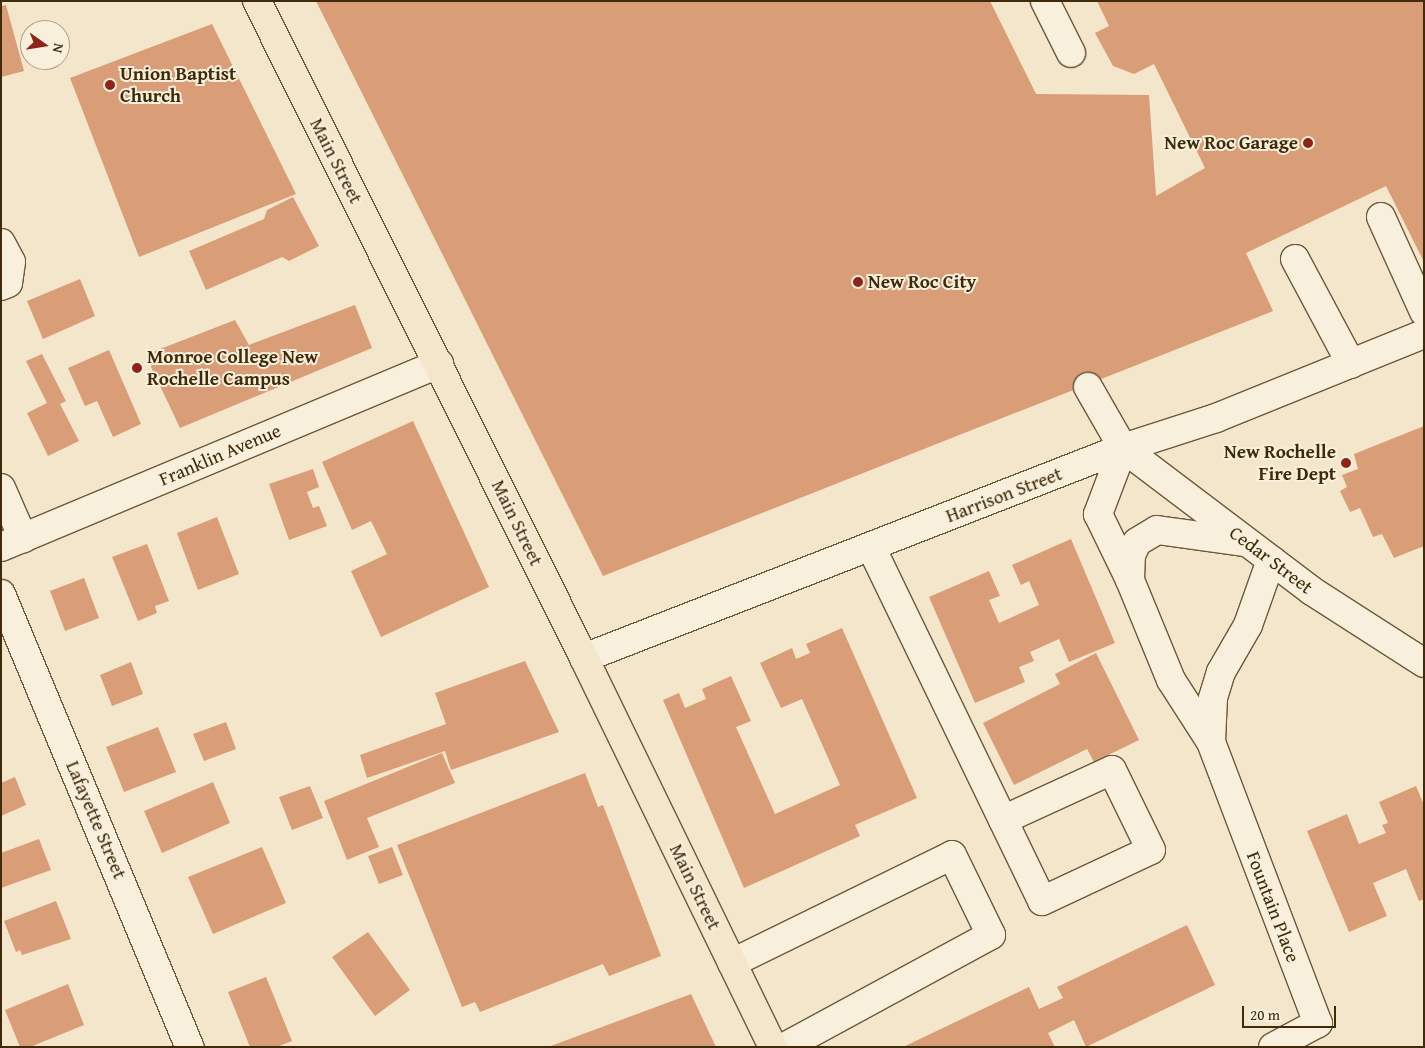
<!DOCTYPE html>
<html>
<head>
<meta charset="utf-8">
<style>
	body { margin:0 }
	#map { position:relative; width:1425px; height:1048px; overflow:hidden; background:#f4e6cb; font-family:"Gentium Book Plus",serif }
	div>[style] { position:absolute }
	.building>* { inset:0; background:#d99d77 }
	.roads { filter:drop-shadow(1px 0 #6c593a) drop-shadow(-1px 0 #6c593a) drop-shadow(0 1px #6c593a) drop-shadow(0 -1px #6c593a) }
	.minor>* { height:28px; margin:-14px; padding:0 14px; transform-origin:14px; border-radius:14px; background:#f8efdd }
	.major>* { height:28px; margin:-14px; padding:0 14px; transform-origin:14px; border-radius:14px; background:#f4e6cb }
	.dots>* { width:14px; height:14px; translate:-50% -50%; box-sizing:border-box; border:2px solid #f8efdd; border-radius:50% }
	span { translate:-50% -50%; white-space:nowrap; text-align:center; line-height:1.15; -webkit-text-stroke:4px #f8efdd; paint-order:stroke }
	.poi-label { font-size:19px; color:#3f2a09; font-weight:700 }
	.left { translate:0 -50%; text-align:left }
	.right { translate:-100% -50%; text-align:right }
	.street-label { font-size:19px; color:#3f2a09 }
	.frame { position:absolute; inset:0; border:2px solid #3f2a09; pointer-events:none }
	.north { position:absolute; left:20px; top:20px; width:50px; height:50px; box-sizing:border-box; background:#f8efdd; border:1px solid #aea088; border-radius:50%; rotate:103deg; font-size:14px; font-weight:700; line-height:20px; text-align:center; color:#3f2a09 }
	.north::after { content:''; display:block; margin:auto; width:18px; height:22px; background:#8f2418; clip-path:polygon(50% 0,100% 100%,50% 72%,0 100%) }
	.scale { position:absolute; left:1242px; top:1006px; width:94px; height:22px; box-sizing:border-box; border:2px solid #3f2a09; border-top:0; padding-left:6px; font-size:15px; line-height:18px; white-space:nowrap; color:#3f2a09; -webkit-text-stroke:4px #f8efdd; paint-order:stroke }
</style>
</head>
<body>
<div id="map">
	<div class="building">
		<div style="clip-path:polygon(316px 1px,990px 1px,1036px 94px,1149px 95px,1156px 196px,1205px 168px,1154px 64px,1134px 74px,1113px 66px,1095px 33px,1109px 26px,1097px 1px,1424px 1px,1424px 262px,1386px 186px,1246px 253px,1273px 311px,603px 576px)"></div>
		<div style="clip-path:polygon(6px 5px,24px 71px,1px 77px,1px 6px)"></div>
		<div style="clip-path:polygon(212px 24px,296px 194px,139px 257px,70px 78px)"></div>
		<div style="clip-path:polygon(293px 197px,319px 246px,289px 261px,282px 257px,206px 290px,189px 251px,264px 219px,267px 210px)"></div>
		<div style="clip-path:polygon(80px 279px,95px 316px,43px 339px,27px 301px)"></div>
		<div style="clip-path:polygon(355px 305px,372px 348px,180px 428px,151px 367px,155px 351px,235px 320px,249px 345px)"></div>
		<div style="clip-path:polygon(109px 350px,141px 424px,113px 437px,97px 401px,85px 406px,68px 368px)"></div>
		<div style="clip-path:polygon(42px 354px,66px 401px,60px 404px,79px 441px,48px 456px,27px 413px,47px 403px,26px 361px)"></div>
		<div style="clip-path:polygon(413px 421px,489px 587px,381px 637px,351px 571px,387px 554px,371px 521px,352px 530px,322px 462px)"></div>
		<div style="clip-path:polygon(1424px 426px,1424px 546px,1394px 558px,1382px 534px,1373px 537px,1360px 508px,1350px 512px,1340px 491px,1347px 487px,1342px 475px,1358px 469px,1354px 454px)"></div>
		<div style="clip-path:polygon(313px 469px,319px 487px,307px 492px,313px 508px,319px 506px,327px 526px,289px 540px,269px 484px)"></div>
		<div style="clip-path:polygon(217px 517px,239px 574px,198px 590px,177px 533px)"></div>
		<div style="clip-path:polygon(1071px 539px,1115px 643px,1069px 662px,1059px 639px,1030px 652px,1034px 661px,1019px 667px,1025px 682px,975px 703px,929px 597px,989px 571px,1000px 596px,989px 600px,999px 623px,1039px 605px,1029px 581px,1021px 585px,1012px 565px)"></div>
		<div style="clip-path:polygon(147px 544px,169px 601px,155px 606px,157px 613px,138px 621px,112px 557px)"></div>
		<div style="clip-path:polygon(84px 578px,99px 618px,65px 631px,50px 591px)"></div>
		<div style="clip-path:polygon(842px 628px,917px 798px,855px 825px,860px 836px,744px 888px,663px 700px,679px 693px,685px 708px,706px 699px,702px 689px,731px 676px,751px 721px,736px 727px,775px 814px,840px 785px,802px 699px,781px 708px,760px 663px,792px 648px,796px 659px,810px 653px,806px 644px)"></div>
		<div style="clip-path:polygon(1096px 653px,1139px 740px,1094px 762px,1087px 749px,1014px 785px,983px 723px,1060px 684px,1055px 674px)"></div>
		<div style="clip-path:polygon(525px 661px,559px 732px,451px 770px,445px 751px,367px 778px,360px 755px,446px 724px,435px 693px)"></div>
		<div style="clip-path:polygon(131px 662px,143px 694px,112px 706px,100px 675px)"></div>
		<div style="clip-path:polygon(226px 722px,236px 749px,204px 761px,193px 734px)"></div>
		<div style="clip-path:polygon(158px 727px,176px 772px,124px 792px,106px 747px)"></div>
		<div style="clip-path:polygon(442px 753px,455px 783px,367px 818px,379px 847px,347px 860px,324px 801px)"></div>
		<div style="clip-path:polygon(585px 773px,598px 807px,603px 805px,661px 956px,609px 976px,603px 964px,480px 1012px,475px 1002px,462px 1007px,397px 845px)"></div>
		<div style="clip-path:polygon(15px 777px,26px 805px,1px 816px,1px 783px)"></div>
		<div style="clip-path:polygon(213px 782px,230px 823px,162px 853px,144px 811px)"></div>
		<div style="clip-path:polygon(310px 786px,323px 818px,292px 830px,279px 797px)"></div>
		<div style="clip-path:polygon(1416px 786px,1424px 805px,1424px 899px,1419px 901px,1406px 869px,1373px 883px,1387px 916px,1349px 932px,1307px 831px,1347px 814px,1359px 844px,1386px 833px,1382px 825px,1388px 823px,1379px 802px)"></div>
		<div style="clip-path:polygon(39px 839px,51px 870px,1px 888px,1px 853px)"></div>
		<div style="clip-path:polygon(262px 847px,286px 903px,213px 934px,188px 877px)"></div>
		<div style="clip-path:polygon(392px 847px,403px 875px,379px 884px,368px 856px)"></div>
		<div style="clip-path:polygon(56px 901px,71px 939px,22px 955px,20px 950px,16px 952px,4px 921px)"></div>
		<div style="clip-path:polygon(1187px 925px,1215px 985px,1086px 1047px,1074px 1020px,1048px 1033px,1055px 1047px,903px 1047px,1029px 987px,1039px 1009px,1063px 998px,1057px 987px)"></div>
		<div style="clip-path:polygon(368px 932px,410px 990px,375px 1016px,332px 957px)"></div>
		<div style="clip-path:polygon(266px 977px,292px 1041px,277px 1047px,250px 1047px,228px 992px)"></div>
		<div style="clip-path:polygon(68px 984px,84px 1025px,30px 1047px,20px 1047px,5px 1010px)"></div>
		<div style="clip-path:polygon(691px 994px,716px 1047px,548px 1047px)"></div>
	</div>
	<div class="roads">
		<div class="minor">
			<div style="left:1045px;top:1px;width:58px;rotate:63.4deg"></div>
			<div style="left:1381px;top:217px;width:104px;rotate:65.6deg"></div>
			<div style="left:1px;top:243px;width:21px;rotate:62deg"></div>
			<div style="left:11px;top:262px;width:21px;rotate:98deg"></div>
			<div style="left:8px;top:283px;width:8px;rotate:157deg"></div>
			<div style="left:1295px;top:259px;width:119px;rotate:61.9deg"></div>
			<div style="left:1088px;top:387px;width:70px;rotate:60.2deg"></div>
			<div style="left:1123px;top:448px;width:237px;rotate:37.1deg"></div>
			<div style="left:1312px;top:591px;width:133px;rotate:32.7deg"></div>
			<div style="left:1123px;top:448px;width:71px;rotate:110.7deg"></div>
			<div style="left:1098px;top:514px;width:73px;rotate:64.1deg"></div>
			<div style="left:1130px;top:580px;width:108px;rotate:67.7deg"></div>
			<div style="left:1171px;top:680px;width:74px;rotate:57.2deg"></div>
			<div style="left:1211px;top:742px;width:301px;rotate:69.2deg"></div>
			<div style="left:1318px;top:1023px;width:51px;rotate:151.9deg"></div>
			<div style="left:1px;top:488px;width:55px;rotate:66.3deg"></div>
			<div style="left:1px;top:547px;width:475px;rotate:-22.7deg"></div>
			<div style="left:871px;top:547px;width:393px;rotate:64.2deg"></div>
			<div style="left:1042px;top:901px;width:120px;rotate:-25.1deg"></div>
			<div style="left:1151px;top:850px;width:89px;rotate:-116deg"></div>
			<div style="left:1112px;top:770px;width:120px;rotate:155.4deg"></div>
			<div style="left:1130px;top:580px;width:25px;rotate:-88deg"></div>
			<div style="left:1131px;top:555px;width:14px;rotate:-65deg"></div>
			<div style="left:1137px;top:542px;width:23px;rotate:-31deg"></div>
			<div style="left:1157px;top:530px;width:87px;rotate:7.9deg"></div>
			<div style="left:1px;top:594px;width:491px;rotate:67.4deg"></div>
			<div style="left:584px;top:658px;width:578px;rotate:-21.29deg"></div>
			<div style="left:1123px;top:448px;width:98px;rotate:-17.9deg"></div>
			<div style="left:1216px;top:418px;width:224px;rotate:-22deg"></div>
			<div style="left:1211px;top:742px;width:44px;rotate:-87.4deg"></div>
			<div style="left:1213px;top:698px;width:27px;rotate:-73deg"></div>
			<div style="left:1221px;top:672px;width:54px;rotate:-60.1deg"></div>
			<div style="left:1248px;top:625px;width:69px;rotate:-70.5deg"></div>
			<div style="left:732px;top:963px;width:245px;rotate:-26.1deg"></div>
			<div style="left:952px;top:855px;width:89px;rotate:64deg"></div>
			<div style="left:991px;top:935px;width:234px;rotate:151.5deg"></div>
		</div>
		<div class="major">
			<div style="left:257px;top:1px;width:734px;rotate:63.54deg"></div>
			<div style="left:584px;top:658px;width:432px;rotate:64.1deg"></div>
		</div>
	</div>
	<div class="dots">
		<div style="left:110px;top:85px;background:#8f2418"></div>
		<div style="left:1308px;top:143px;background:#8f2418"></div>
		<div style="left:858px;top:282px;background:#8f2418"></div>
		<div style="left:137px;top:368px;background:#8f2418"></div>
		<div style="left:1346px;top:463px;background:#8f2418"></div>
	</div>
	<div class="poi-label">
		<span class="left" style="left:120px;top:85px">Union Baptist<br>Church</span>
		<span class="right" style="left:1298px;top:143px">New Roc Garage</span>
		<span class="left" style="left:868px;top:282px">New Roc City</span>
		<span class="left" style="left:147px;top:368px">Monroe College New<br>Rochelle Campus</span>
		<span class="right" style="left:1336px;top:463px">New Rochelle<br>Fire Dept</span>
	</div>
	<div class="street-label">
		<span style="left:336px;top:161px;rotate:63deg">Main Street</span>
		<span style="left:220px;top:455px;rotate:-23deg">Franklin Avenue</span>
		<span style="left:1004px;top:495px;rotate:-21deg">Harrison Street</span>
		<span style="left:517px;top:523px;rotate:64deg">Main Street</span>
		<span style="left:1271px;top:560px;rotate:37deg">Cedar Street</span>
		<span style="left:96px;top:820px;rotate:67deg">Lafayette Street</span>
		<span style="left:695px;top:887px;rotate:64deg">Main Street</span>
		<span style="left:1273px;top:907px;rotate:69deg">Fountain Place</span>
	</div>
	<div class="frame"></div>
	<div class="north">N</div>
	<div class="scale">20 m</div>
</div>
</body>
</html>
